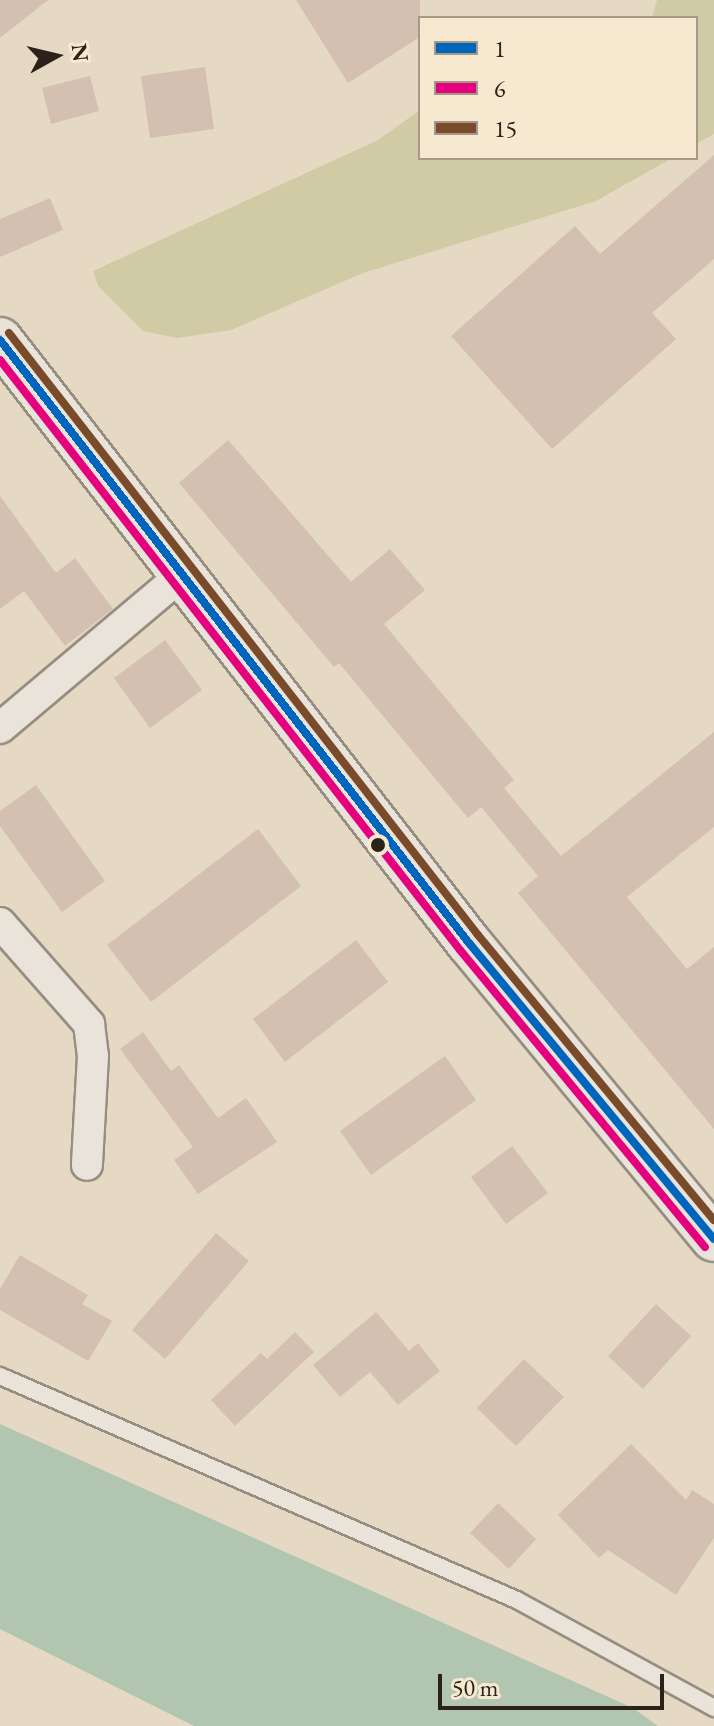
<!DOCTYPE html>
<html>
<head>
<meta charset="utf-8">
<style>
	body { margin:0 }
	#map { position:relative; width:714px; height:1726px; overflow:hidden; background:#e5d9c4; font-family:"EB Garamond",serif }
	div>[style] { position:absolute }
	.green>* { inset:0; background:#d0cba5 }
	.water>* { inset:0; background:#b2c5b1 }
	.building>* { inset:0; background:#d3c0b0 }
	.roads { filter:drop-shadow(2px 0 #958e81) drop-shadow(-2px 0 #958e81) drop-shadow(0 2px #958e81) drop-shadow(0 -2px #958e81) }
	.lane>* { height:16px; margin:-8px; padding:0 8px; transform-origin:8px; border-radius:8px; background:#e9e3d9 }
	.street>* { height:30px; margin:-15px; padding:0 15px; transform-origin:15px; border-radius:15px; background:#e9e3d9 }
	.secondary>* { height:44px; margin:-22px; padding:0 22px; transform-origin:22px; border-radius:22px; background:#e9e3d9 }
	.bus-1>* { height:8px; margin:-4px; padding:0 4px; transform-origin:4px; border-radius:4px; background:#0065bd }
	.bus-2>* { height:8px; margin:-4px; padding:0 4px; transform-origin:4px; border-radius:4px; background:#e5007d }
	.bus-3>* { height:8px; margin:-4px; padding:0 4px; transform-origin:4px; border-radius:4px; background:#7a4b2a }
	.dots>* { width:22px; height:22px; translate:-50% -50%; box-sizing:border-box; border:4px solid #f7e9d0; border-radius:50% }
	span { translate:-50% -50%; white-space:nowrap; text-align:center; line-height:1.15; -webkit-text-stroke:7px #f7e9d0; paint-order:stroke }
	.legend { position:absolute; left:418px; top:16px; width:280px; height:144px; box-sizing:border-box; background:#f7e9d0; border:2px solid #a69987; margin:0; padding:10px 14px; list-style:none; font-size:24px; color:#2c2219 }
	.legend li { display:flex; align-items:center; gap:16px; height:40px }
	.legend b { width:40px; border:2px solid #a69987 }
	.north { position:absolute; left:16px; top:16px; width:80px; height:80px; -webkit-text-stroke:6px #f7e9d0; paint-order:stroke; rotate:82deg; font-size:22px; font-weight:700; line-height:32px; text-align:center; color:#2c2219 }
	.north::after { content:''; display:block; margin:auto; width:28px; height:36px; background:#2c2219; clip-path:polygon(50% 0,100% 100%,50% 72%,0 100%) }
	.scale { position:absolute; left:438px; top:1674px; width:226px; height:36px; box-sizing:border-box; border:4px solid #2c2219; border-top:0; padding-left:10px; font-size:24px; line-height:28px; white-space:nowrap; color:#2c2219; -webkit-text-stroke:6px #f7e9d0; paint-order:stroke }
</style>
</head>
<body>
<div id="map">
	<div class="green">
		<div style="clip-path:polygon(657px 0,714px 0,714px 134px,696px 144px,696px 18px,652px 18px)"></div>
		<div style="clip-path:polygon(420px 110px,420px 158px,672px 158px,596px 201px,363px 273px,231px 330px,177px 338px,143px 331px,98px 286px,93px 271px,378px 140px)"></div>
	</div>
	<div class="water">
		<div style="clip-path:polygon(0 1424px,633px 1708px,658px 1726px,194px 1726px,0 1629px)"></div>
	</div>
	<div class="building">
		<div style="clip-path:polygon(0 0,48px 0,0 38px)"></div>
		<div style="clip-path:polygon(296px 0,420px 0,420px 37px,348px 83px)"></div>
		<div style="clip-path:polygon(205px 67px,214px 129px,150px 138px,141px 76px)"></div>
		<div style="clip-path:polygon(90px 76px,99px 111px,51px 124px,42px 88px)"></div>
		<div style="clip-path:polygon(714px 155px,714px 259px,652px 313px,676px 339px,552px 449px,451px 336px,575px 226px,600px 254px)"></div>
		<div style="clip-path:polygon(50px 198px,63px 230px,0 257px,0 219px)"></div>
		<div style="clip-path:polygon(228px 440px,351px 582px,390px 549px,425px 590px,384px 624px,514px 780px,504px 788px,561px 856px,714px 732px,714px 827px,627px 897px,687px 969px,714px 947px,714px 1129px,518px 893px,538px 876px,481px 807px,468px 818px,339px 663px,334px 667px,179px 483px)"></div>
		<div style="clip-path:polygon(0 496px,56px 573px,75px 558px,113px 609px,65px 646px,24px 591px,0 609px)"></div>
		<div style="clip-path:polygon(165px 640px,202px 690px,150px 728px,114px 678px)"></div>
		<div style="clip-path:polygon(36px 785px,105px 881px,62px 912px,0 826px,0 811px)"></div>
		<div style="clip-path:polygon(258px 829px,301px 886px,151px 1002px,107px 945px)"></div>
		<div style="clip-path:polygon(356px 940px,388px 982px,285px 1062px,253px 1019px)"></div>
		<div style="clip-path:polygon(143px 1032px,171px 1071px,179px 1065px,218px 1118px,246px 1098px,277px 1142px,198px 1194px,174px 1160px,193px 1147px,120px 1049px)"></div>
		<div style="clip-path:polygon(445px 1056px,476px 1100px,371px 1175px,340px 1131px)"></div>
		<div style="clip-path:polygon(512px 1146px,548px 1193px,506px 1224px,471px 1177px)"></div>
		<div style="clip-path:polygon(216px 1233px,249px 1261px,165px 1359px,132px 1330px)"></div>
		<div style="clip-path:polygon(20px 1255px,88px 1295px,82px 1304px,112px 1321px,88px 1361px,0 1310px,0 1289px)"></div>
		<div style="clip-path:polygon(656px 1304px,691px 1336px,643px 1389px,608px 1356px)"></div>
		<div style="clip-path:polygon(376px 1312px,409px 1351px,418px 1343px,440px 1371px,398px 1405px,370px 1372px,340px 1397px,313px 1365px)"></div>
		<div style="clip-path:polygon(295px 1332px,314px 1352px,235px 1426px,211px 1400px,261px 1353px,267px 1359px)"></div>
		<div style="clip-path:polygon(524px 1359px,564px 1397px,516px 1446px,477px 1408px)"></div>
		<div style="clip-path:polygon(631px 1444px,686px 1500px,692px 1490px,714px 1504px,714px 1538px,676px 1595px,608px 1550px,599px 1558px,558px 1515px)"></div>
		<div style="clip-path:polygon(498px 1503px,536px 1539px,509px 1569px,470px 1533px)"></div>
	</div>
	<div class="roads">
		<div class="lane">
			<div style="left:0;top:1376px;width:563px;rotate:23.43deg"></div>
			<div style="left:517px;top:1600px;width:225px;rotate:28.7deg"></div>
		</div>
		<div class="street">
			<div style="left:0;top:728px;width:242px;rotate:-40.1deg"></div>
			<div style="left:0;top:923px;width:135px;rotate:48.6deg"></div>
			<div style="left:89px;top:1024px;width:32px;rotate:83deg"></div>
			<div style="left:93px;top:1056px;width:109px;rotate:93.2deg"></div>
		</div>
		<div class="secondary">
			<div style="left:0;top:340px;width:764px;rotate:52.13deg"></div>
			<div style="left:469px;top:943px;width:384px;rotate:50.4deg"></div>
		</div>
	</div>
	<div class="bus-1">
		<div style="left:0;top:340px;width:764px;rotate:52.13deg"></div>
		<div style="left:469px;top:943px;width:384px;rotate:50.4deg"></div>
	</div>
	<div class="bus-2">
		<div style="left:0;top:360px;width:748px;rotate:52.06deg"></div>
		<div style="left:460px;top:950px;width:385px;rotate:50.5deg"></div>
	</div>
	<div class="bus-3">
		<div style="left:9px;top:333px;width:763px;rotate:52.08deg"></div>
		<div style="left:478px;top:935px;width:370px;rotate:50.4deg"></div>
	</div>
	<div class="dots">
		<div style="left:378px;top:845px;background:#2c2219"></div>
	</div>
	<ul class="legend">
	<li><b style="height:10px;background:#0065bd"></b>1</li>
	<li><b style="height:10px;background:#e5007d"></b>6</li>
	<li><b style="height:10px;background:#7a4b2a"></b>15</li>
	</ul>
	<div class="north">N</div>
	<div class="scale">50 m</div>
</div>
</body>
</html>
